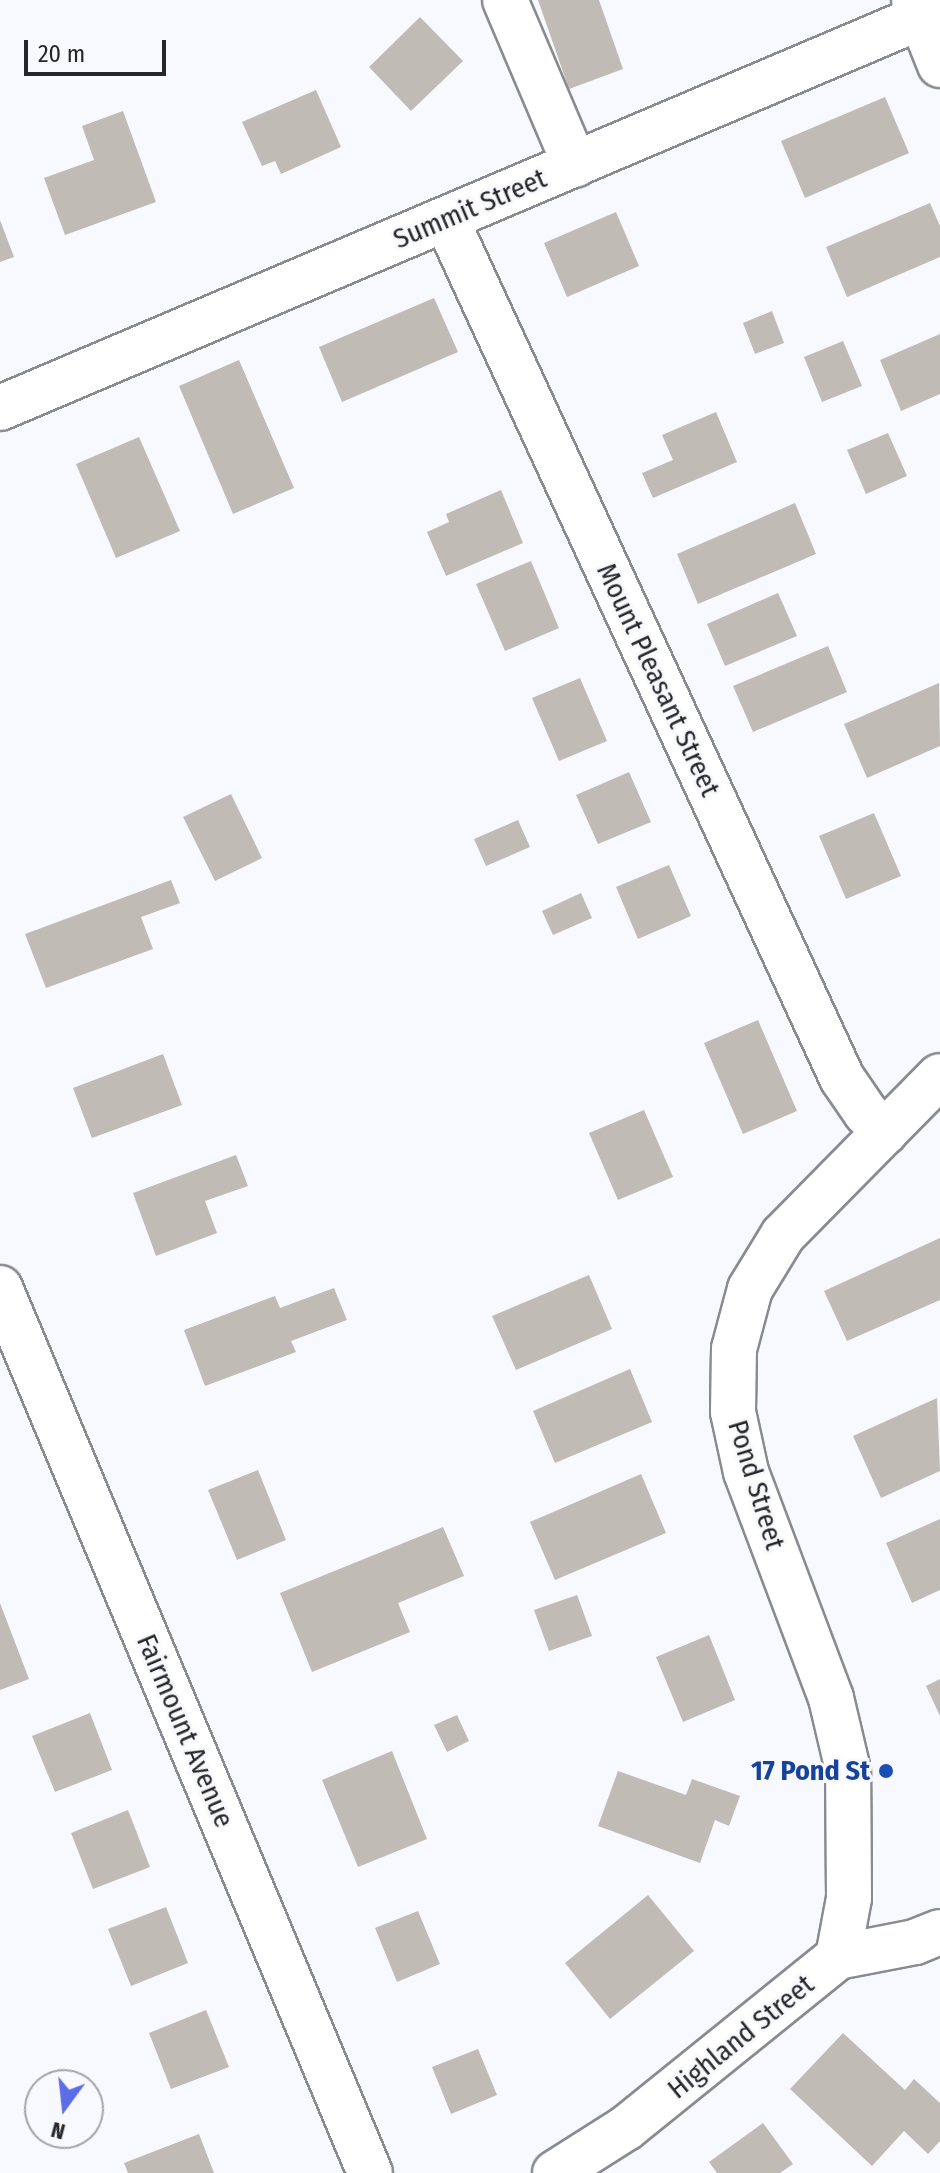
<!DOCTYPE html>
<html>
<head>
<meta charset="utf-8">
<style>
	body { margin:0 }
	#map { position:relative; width:940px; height:2173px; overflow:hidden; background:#f8f9fe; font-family:"Fira Sans Condensed",sans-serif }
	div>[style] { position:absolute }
	.building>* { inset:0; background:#c0bbb5 }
	.roads { filter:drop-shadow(2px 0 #898b91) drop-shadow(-2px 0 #898b91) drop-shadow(0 2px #898b91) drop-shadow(0 -2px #898b91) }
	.minor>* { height:44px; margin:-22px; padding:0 22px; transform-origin:22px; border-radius:22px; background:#fff }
	.dots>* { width:22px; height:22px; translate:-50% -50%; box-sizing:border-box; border:4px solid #f8f9fe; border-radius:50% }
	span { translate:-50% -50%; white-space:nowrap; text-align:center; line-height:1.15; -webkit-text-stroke:6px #f8f9fe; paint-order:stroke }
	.street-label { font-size:28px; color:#262629 }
	.transit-label { font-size:28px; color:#164399; font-weight:700 }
	.right { translate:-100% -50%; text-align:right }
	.north { position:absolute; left:24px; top:2069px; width:80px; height:80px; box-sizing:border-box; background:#f8f9fe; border:2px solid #a4a5a9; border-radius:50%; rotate:195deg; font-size:22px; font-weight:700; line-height:32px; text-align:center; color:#262629 }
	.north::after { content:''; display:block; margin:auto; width:28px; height:36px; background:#5b6ee5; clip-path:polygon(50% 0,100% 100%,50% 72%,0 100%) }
	.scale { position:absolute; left:24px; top:40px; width:142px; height:36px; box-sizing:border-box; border:4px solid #262629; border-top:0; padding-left:10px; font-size:24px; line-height:28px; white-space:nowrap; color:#262629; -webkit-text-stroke:6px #f8f9fe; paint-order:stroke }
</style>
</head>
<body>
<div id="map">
	<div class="building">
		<div style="clip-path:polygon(538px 0,599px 0,623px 69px,569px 89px)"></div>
		<div style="clip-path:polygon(420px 17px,463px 61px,411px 111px,369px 67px)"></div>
		<div style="clip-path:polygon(316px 90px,341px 147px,281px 174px,275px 161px,262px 166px,242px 122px)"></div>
		<div style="clip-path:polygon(885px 97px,909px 153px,805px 198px,781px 141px)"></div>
		<div style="clip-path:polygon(123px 111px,156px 202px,65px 235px,44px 178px,94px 160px,82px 126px)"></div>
		<div style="clip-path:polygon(930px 203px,940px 226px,940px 257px,847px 297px,826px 247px)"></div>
		<div style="clip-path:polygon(616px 212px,639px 266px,567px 297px,544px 243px)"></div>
		<div style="clip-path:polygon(0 220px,14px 257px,0 262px)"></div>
		<div style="clip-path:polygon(434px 298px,458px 352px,342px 402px,319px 347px)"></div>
		<div style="clip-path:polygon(772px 311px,784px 343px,755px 354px,743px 323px)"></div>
		<div style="clip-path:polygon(940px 334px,940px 394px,901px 411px,880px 360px)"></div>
		<div style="clip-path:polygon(843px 341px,862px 386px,822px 402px,804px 357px)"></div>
		<div style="clip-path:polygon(239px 360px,294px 488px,233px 514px,179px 386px)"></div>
		<div style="clip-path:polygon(716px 412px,737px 462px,653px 498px,642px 473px,673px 460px,662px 435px)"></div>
		<div style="clip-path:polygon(888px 433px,907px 476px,866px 494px,847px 450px)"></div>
		<div style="clip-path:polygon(139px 437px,180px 531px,116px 558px,76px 464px)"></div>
		<div style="clip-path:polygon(501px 490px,523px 543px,446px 576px,427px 532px,449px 522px,446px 514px)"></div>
		<div style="clip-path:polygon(795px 503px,816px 554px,698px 604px,677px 554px)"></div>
		<div style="clip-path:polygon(531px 561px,559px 628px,505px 651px,476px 584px)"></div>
		<div style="clip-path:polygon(778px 593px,797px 636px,725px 666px,707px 624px)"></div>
		<div style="clip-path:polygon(828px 646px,847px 692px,753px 732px,733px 686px)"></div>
		<div style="clip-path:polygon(580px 678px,607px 741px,559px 761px,532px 698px)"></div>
		<div style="clip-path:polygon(939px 683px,940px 746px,867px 778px,844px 724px)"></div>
		<div style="clip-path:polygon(629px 772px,651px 822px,598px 844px,576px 795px)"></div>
		<div style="clip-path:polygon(231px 794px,262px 858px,215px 881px,183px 817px)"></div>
		<div style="clip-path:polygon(874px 813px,901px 876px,846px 899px,819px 836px)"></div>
		<div style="clip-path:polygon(518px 820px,530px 847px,486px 866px,474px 839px)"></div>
		<div style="clip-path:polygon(669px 865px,691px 916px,638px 939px,616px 887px)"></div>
		<div style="clip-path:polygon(171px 880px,180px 903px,141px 917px,153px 949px,46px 988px,25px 934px)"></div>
		<div style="clip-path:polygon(581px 893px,592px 918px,553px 935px,542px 911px)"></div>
		<div style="clip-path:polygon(758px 1020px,797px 1111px,743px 1134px,704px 1043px)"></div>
		<div style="clip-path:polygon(163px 1054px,182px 1105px,92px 1138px,73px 1088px)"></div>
		<div style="clip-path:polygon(644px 1110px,673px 1177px,618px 1200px,589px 1133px)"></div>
		<div style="clip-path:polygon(236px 1155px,248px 1186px,205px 1201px,217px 1233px,156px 1256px,133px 1193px)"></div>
		<div style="clip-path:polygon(940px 1238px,940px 1300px,847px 1341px,824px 1291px)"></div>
		<div style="clip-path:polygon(589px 1275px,612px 1329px,516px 1370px,492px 1316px)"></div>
		<div style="clip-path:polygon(334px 1288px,347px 1320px,291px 1341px,296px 1352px,205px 1386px,184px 1330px,275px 1296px,280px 1308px)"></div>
		<div style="clip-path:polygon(630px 1369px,652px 1422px,555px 1463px,533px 1411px)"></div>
		<div style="clip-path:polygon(937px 1398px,940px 1471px,881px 1498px,853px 1436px)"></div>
		<div style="clip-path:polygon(258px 1470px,286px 1540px,237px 1560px,208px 1490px)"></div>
		<div style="clip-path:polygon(641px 1474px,666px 1533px,555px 1580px,530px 1522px)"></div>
		<div style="clip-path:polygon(940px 1519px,940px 1590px,912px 1603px,886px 1543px)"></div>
		<div style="clip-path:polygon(443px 1527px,464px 1576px,398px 1603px,410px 1632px,312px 1672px,280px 1593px)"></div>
		<div style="clip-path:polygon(577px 1595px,592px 1636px,549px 1651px,534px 1610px)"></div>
		<div style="clip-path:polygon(0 1603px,29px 1679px,0 1690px)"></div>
		<div style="clip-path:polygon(709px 1635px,735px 1700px,683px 1722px,656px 1657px)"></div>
		<div style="clip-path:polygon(940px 1679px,940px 1716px,926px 1686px)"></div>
		<div style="clip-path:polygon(90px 1713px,112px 1770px,55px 1792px,32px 1736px)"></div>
		<div style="clip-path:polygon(457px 1715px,469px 1741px,447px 1752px,434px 1725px)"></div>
		<div style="clip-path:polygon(392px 1751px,427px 1839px,358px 1867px,322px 1780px)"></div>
		<div style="clip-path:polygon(618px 1771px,686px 1795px,692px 1779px,740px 1796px,729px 1826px,715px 1820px,700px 1863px,598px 1826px)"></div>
		<div style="clip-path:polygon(128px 1810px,150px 1867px,93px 1889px,71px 1833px)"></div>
		<div style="clip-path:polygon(648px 1895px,694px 1951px,610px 2019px,565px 1963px)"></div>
		<div style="clip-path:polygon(166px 1907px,188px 1963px,131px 1986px,108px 1929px)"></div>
		<div style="clip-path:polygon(418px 1911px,440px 1964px,397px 1982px,375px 1928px)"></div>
		<div style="clip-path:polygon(206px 2010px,229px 2067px,171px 2089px,149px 2033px)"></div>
		<div style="clip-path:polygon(843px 2033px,905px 2090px,914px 2079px,940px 2103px,940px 2141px,928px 2154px,904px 2131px,872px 2166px,790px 2089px)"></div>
		<div style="clip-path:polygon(478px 2049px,497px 2095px,451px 2114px,432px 2067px)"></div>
		<div style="clip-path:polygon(763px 2123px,793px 2164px,780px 2173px,717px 2173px,709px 2162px)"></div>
		<div style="clip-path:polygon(199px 2134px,214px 2173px,128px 2173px,124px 2163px)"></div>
	</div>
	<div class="roads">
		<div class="minor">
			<div style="left:505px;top:0;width:179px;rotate:67deg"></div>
			<div style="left:914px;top:0;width:70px;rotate:68.2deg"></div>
			<div style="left:446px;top:219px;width:946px;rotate:65.25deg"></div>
			<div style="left:842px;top:1078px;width:42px;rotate:55.6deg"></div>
			<div style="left:866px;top:1113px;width:27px;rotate:45deg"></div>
			<div style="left:0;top:408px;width:1021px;rotate:-23deg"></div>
			<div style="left:0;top:1288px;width:959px;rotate:67.31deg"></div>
			<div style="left:838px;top:1957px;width:60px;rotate:-79.4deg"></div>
			<div style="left:849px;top:1898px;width:128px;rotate:-90.4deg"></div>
			<div style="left:848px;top:1770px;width:74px;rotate:-103.3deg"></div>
			<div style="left:831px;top:1698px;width:241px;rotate:-110.6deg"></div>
			<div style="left:746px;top:1472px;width:61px;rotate:-102.2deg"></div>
			<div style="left:733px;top:1412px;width:63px;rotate:-89.1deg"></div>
			<div style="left:734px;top:1349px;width:62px;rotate:-75.1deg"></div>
			<div style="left:750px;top:1289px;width:63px;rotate:-58.6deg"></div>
			<div style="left:783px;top:1235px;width:223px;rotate:-45.4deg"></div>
			<div style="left:555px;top:2173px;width:84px;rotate:-32.4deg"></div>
			<div style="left:626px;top:2128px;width:272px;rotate:-38.9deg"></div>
			<div style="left:838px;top:1957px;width:78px;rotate:-11deg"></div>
			<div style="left:915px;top:1942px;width:27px;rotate:-22deg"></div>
		</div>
	</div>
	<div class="dots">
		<div style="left:886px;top:1771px;background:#1a4fb4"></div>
	</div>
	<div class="street-label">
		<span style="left:470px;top:209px;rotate:-23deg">Summit Street</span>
		<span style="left:658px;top:680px;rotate:65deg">Mount Pleasant Street</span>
		<span style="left:756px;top:1485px;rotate:73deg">Pond Street</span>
		<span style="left:185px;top:1731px;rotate:67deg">Fairmount Avenue</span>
		<span style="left:741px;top:2037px;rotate:-39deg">Highland Street</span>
	</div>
	<div class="transit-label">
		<span class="right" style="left:870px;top:1771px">17 Pond St</span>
	</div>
	<div class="north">N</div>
	<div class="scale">20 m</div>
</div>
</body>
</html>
